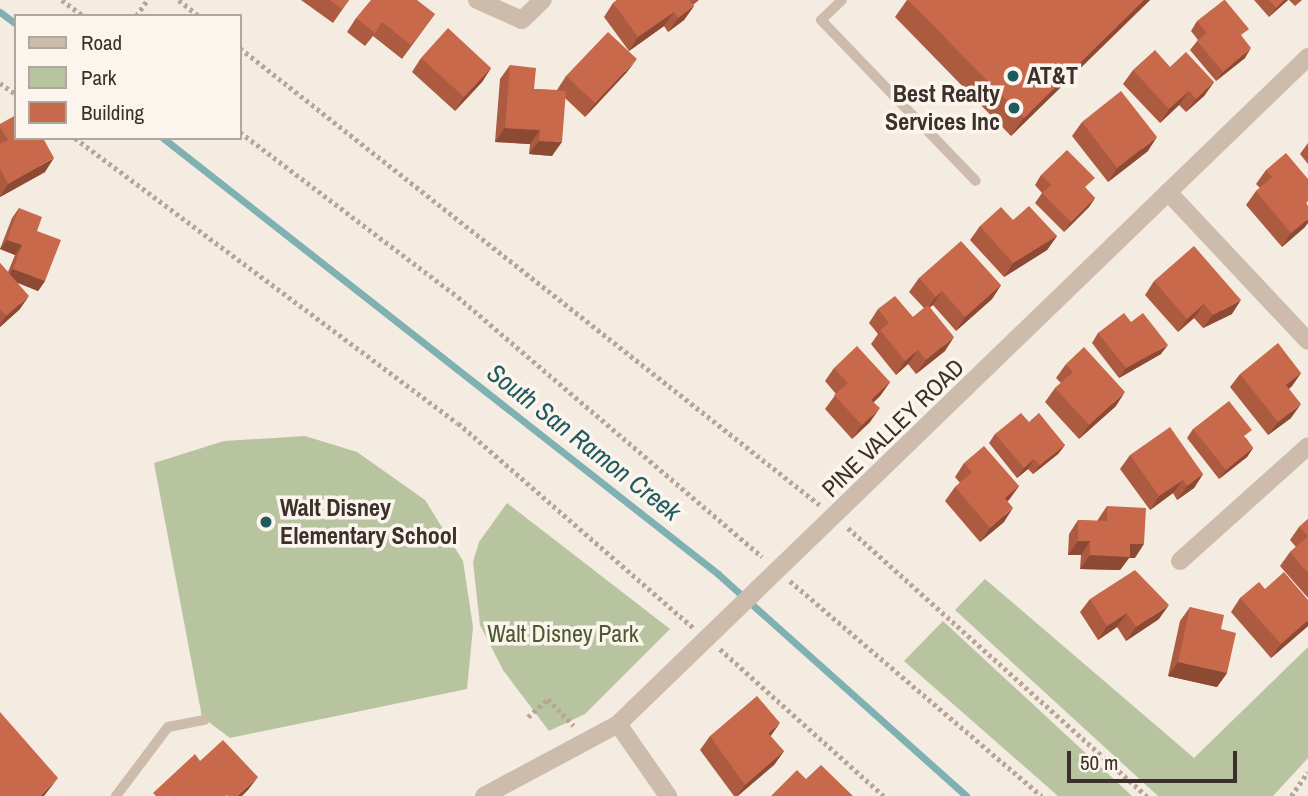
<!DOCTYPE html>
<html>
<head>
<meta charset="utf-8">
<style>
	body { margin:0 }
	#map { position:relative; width:1308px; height:796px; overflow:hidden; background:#f4ebe1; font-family:"Archivo Narrow",sans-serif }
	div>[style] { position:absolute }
	.green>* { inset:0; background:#b8c4a0 }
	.stream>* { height:7px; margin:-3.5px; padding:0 3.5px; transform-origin:3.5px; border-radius:3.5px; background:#7fb0b2 }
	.path>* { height:4.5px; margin-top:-2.25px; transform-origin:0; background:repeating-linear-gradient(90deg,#b9a596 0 3.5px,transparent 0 7px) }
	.service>* { height:10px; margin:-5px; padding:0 5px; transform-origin:5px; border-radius:5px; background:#cdbbac }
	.minor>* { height:18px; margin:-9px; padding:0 9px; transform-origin:9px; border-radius:9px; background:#cdbbac }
	.tertiary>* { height:18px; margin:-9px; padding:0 9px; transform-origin:9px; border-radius:9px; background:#cdbbac }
	.wall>* { inset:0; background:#ac5a40 }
	.shaded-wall>* { inset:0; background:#8c4a34 }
	.building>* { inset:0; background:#c8694b }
	.dots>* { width:19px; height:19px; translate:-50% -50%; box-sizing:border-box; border:4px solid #fbf5ee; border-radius:50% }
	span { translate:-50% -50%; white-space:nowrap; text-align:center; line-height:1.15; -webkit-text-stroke:7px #fbf5ee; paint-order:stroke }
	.poi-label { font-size:24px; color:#3b302b; font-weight:700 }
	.left { translate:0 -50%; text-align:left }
	.right { translate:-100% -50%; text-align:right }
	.street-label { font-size:24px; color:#3b302b }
	.park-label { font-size:24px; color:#4a5a2e }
	.water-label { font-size:26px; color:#1f5a5e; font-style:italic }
	.legend { position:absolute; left:14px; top:14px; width:228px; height:126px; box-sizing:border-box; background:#fbf5ee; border:2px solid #aea6a0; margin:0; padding:9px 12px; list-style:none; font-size:21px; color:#3b302b }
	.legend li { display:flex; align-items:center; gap:14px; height:35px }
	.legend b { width:35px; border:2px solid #aea6a0 }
	.scale { position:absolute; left:1067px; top:751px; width:170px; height:32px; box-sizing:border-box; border:4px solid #3b302b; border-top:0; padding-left:9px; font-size:21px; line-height:24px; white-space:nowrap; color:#3b302b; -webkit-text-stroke:5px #fbf5ee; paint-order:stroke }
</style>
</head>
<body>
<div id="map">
	<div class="green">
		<div style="clip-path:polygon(305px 436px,357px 452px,425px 500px,463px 561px,473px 627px,467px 689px,230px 738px,202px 717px,154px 463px,224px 441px)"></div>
		<div style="clip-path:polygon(507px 503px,670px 629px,585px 714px,549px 731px,503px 670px,480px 625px,473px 562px,479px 542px)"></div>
		<div style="clip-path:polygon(985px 579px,1194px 758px,1308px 647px,1308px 758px,1273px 796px,1158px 796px,955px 610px)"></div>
		<div style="clip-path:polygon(943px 621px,1132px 796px,1058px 796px,904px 661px)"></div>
	</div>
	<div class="stream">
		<div style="left:0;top:12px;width:20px;rotate:37deg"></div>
		<div style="left:163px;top:138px;width:706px;rotate:38.15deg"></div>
		<div style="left:718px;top:574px;width:333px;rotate:41.8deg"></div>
	</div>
	<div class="path">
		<div style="left:62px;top:0;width:26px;rotate:37deg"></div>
		<div style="left:179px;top:0;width:26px;rotate:39deg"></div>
		<div style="left:136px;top:16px;width:19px;rotate:-55deg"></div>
		<div style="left:240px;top:48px;width:738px;rotate:38.24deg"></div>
		<div style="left:0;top:83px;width:19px;rotate:35deg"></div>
		<div style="left:240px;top:132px;width:273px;rotate:37.1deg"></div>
		<div style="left:458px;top:297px;width:400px;rotate:40.5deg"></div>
		<div style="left:75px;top:138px;width:477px;rotate:36.7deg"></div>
		<div style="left:458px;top:423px;width:313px;rotate:41deg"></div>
		<div style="left:848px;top:528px;width:402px;rotate:41.9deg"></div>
		<div style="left:790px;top:581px;width:331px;rotate:40.5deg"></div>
		<div style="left:720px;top:649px;width:220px;rotate:41.9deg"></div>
		<div style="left:528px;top:717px;width:27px;rotate:-42deg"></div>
		<div style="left:548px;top:699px;width:37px;rotate:46deg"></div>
		<div style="left:1291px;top:796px;width:29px;rotate:-55deg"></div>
	</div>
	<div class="service">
		<div style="left:842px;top:0;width:29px;rotate:136deg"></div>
		<div style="left:821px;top:20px;width:223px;rotate:46.1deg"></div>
		<div style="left:116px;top:796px;width:86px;rotate:-53deg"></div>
		<div style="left:168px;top:727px;width:37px;rotate:-11deg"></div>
	</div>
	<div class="minor">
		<div style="left:477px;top:0;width:49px;rotate:24deg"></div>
		<div style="left:522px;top:20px;width:29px;rotate:-44deg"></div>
		<div style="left:1168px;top:192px;width:204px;rotate:46.8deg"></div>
		<div style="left:1180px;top:561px;width:172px;rotate:-41.9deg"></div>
		<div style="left:618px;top:724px;width:88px;rotate:55.2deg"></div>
	</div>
	<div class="tertiary">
		<div style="left:484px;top:796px;width:152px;rotate:-28.2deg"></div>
		<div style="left:618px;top:724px;width:960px;rotate:-44.03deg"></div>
	</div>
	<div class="wall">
		<div style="clip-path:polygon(301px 0,349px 0,333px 23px)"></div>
		<div style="clip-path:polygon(617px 0,699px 0,693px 5px,694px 6px,684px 20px,668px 32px,664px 26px,629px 51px,604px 17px,613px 3px)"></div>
		<div style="clip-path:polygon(907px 0,1150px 0,1011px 136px,895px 17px)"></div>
		<div style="clip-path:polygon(1254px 0,1288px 0,1269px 17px)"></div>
		<div style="clip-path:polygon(1289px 0,1302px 0,1295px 6px)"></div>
		<div style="clip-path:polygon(435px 14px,402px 59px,373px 36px,365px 46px,347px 32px,356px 18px)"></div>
		<div style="clip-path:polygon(1197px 21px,1242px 37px,1245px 58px,1216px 81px,1190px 50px,1198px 40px,1191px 31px)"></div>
		<div style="clip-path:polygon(421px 58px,491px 68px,482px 82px,455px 111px,412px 72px)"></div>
		<div style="clip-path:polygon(510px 65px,534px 89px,557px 90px,566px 76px,627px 72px,585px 117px,565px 98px,552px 156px,529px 154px,530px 144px,495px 142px,500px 79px)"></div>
		<div style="clip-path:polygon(1170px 67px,1214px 82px,1204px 96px,1186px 112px,1179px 105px,1160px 123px,1123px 84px,1133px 70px)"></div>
		<div style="clip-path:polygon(1082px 122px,1148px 151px,1108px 182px,1072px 136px)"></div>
		<div style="clip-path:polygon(0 124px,45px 172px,0 197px)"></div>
		<div style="clip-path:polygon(1308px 143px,1308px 164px,1300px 154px)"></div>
		<div style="clip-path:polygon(1266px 170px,1308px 179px,1305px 227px,1282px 247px,1246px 205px,1256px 191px,1260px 188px,1256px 184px)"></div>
		<div style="clip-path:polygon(1041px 175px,1086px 189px,1095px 198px,1089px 207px,1064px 232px,1035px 203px,1042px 193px,1035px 185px)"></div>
		<div style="clip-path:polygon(19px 208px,37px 231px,45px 281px,38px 291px,18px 283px,20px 309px,0 327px,0 263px,8px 272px,15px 255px,0 249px,12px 218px)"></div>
		<div style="clip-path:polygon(1013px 220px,1057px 236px,1047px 250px,1004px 277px,970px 240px,980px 226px)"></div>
		<div style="clip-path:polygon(919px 278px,1001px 285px,992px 299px,956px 331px,933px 305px,930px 307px,945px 351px,916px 374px,908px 364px,896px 375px,871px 344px,878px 334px,869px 323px,878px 309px,913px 317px,924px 308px,909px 292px)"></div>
		<div style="clip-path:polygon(1154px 281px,1232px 314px,1203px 328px,1194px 318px,1178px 332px,1145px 295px)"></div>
		<div style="clip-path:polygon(1131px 322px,1161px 354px,1119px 378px,1092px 343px,1098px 333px)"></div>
		<div style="clip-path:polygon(1066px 364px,1116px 406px,1079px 439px,1045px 402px,1055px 388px,1061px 383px,1056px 378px)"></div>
		<div style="clip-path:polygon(834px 368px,890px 382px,880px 396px,874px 402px,870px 422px,852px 439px,825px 409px,836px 394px,825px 381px)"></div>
		<div style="clip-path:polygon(1301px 373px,1292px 386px,1289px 389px,1291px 418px,1268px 435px,1230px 387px,1240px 374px)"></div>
		<div style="clip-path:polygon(1029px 422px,1065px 445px,1058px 454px,1033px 474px,1028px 469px,1017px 478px,989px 443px,995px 434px)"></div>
		<div style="clip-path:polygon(1193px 429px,1246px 438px,1253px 448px,1247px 457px,1219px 479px,1187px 438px)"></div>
		<div style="clip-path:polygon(1130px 455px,1203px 474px,1194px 488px,1177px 500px,1173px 493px,1150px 510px,1120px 469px)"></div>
		<div style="clip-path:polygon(964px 463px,1019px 486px,1007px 501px,1004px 522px,980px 542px,945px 501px,955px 487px,960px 483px,955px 477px)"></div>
		<div style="clip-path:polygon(1107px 506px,1135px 558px,1129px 558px,1120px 570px,1080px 569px,1081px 555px,1068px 555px,1069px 534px,1078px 520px,1097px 521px)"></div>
		<div style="clip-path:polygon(1308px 519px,1308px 598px,1280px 566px,1290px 552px,1296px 547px,1290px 540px,1299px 527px)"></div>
		<div style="clip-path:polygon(1265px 589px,1308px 626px,1271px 658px,1231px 612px,1240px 598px)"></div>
		<div style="clip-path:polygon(1090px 599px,1159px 619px,1126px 641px,1117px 627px,1098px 640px,1080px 612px)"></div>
		<div style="clip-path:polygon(1190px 607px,1221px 629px,1227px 673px,1217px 687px,1168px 676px,1180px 621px)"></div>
		<div style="clip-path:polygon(710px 736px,784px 751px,774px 765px,738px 796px,734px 796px,700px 750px)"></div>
	</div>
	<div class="shaded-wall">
		<div style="clip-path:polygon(1144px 0,1150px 0,1011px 136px,1024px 118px)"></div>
		<div style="clip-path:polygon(1284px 0,1288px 0,1269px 17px,1276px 8px)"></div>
		<div style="clip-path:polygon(694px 6px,684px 20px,668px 32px,678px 18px)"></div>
		<div style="clip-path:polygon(674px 12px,664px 26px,629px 51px,638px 37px)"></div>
		<div style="clip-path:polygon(1251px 48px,1245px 58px,1216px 81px,1223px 72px)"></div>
		<div style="clip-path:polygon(637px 59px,627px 72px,585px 117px,595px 103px)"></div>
		<div style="clip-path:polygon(491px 68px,482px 82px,455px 111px,464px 97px)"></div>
		<div style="clip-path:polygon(1214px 82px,1204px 96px,1186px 112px,1196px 99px)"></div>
		<div style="clip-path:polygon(1189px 91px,1179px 105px,1160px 123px,1169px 109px)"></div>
		<div style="clip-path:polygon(505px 128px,540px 130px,530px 144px,495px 142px)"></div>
		<div style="clip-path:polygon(1157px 137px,1148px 151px,1108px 182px,1117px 168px)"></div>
		<div style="clip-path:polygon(539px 141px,562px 142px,552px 156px,529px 154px)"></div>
		<div style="clip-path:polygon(54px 158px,45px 172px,0 197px,8px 184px)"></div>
		<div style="clip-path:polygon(1095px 198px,1089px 207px,1064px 232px,1071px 222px)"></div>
		<div style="clip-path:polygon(1308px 219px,1308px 223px,1305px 227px,1282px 247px,1291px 233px)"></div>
		<div style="clip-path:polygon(1057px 236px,1047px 250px,1004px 277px,1013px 263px)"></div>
		<div style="clip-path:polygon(7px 240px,22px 245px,15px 255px,0 249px)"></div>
		<div style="clip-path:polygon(13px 269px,45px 281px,38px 291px,6px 278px)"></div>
		<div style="clip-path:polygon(1001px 285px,992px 299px,956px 331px,965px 317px)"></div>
		<div style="clip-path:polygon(942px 291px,933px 305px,926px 310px,936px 297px)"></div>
		<div style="clip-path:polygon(29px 296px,20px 309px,0 327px,0 325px,6px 316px)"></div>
		<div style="clip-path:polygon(1241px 300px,1232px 314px,1203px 328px,1213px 315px)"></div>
		<div style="clip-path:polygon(1204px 304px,1194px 318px,1178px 332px,1187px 319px)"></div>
		<div style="clip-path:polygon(954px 337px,945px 351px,916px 374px,926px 360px)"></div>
		<div style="clip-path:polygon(1168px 345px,1161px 354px,1119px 378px,1126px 368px)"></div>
		<div style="clip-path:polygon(918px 350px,908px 364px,896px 375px,905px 361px)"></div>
		<div style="clip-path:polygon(1301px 373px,1292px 386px,1276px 399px,1286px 385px)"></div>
		<div style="clip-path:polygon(890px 382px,880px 396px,862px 413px,871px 400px)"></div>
		<div style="clip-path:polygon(1125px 392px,1116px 406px,1079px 439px,1089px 425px)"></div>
		<div style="clip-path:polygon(1301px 404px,1291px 418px,1268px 435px,1278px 422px)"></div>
		<div style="clip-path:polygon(880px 408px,870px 422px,852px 439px,862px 425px)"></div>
		<div style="clip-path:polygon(1065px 445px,1058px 454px,1033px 474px,1040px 465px)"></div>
		<div style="clip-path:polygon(1253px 448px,1247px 457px,1219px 479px,1226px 470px)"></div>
		<div style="clip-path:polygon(1034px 459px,1028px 469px,1017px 478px,1024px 468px)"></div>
		<div style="clip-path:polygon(1203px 474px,1194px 488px,1177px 500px,1187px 486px)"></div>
		<div style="clip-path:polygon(1183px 480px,1173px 493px,1150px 510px,1159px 496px)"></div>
		<div style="clip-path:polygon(1019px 486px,1009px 500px,995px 512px,1005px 498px)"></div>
		<div style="clip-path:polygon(1013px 508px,1004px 522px,980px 542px,990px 528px)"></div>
		<div style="clip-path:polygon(1078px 541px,1090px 541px,1081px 555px,1068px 555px)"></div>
		<div style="clip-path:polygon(1130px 544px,1144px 544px,1135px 558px,1129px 558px,1120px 570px,1080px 569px,1090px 555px)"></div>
		<div style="clip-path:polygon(1169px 605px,1159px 619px,1126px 641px,1136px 627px)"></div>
		<div style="clip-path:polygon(1127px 613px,1117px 627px,1098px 640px,1107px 626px)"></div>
		<div style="clip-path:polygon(1308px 620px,1308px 626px,1271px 658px,1281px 644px)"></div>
		<div style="clip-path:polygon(1178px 662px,1227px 673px,1217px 687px,1168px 676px)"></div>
		<div style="clip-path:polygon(780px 723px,770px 737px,768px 733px)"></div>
		<div style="clip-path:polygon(784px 751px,774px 765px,737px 796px,745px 785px)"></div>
		<div style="clip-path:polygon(258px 777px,248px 790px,242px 796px,237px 796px)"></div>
		<div style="clip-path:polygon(58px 778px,44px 796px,40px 796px)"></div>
	</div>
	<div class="building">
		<div style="clip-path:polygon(330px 0,349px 0,342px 9px)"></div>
		<div style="clip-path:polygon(371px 0,417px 0,435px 14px,411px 45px,382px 22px,375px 33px,356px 18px)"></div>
		<div style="clip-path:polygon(617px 0,689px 0,694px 6px,678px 18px,674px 12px,638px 37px,613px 3px)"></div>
		<div style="clip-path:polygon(908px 0,1144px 0,1024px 118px)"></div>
		<div style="clip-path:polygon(1224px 0,1225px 0,1249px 29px,1241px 35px,1251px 48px,1223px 72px,1197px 41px,1207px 33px,1197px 21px)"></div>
		<div style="clip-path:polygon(1269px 0,1284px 0,1276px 8px)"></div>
		<div style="clip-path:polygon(448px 28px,491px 68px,464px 97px,421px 58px)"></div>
		<div style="clip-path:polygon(608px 32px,637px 59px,595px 103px,566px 76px)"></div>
		<div style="clip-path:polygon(1155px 50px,1170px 67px,1186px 52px,1214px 82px,1196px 99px,1189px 91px,1169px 109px,1133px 70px)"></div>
		<div style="clip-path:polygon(510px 65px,536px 68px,534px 89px,566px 91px,562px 142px,539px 141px,540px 130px,505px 128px)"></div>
		<div style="clip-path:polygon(1121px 91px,1157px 137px,1117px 168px,1082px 122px)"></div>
		<div style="clip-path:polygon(16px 115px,16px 138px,43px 138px,54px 158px,8px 184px,0 168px,0 144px,8px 140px,0 127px,0 124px)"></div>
		<div style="clip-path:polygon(1067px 150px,1095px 178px,1085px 187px,1095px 198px,1071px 222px,1042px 193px,1051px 185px,1041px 175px)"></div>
		<div style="clip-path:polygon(1286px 153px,1308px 179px,1308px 201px,1306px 203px,1308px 206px,1308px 219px,1291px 233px,1256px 191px,1272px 177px,1266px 170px)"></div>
		<div style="clip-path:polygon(1029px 206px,1057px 236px,1013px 263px,980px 226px,1001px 207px,1013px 220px)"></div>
		<div style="clip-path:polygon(19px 208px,42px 217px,37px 231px,61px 240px,45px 281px,13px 269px,22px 245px,7px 240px)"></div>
		<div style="clip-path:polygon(961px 241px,1001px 285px,965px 317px,942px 291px,936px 297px,919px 278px)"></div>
		<div style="clip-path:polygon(1194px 246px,1241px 300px,1213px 315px,1204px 304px,1187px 319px,1154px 281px)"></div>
		<div style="clip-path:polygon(0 263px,29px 296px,6px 316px,0 309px)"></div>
		<div style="clip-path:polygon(895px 296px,913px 317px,928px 305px,954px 337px,926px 360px,918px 350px,905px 361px,880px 330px,889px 323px,878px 309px)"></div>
		<div style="clip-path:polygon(1124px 313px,1131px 322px,1143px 313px,1168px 345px,1126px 368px,1098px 333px)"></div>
		<div style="clip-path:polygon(1278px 343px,1301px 373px,1286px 385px,1301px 404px,1278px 422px,1240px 374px)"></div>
		<div style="clip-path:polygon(857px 346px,890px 382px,871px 400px,880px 408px,862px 425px,834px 395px,848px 383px,834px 368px)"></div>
		<div style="clip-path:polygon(1084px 347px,1125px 392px,1089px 425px,1055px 388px,1073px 372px,1066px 364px)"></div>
		<div style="clip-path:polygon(1229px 401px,1252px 430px,1244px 436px,1253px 448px,1226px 470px,1193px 429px)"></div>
		<div style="clip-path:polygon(1021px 413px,1029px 422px,1039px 413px,1065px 445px,1040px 465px,1034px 459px,1024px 468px,995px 434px)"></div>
		<div style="clip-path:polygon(1170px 427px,1203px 474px,1187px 486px,1183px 480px,1159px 496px,1130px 455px)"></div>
		<div style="clip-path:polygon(984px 446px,1019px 486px,1005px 498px,1013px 508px,990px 528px,955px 487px,972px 472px,964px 463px)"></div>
		<div style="clip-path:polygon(1107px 506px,1146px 508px,1144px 544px,1130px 544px,1130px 557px,1090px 555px,1090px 541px,1078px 541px,1078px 520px,1107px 521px)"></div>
		<div style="clip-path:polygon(1308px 519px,1308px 573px,1290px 552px,1308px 536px,1299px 527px)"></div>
		<div style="clip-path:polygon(1135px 570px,1169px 605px,1136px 627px,1127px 613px,1107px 626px,1090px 599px)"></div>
		<div style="clip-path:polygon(1284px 572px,1308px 600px,1308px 620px,1281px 644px,1240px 598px,1259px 582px,1265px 589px)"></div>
		<div style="clip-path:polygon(1190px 607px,1224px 615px,1221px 629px,1236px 633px,1227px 673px,1178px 662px)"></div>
		<div style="clip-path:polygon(757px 696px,780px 723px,768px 733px,784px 751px,745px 785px,710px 736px)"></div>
		<div style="clip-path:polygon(0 712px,58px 778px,40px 796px,0 796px)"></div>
		<div style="clip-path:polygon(223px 740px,258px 777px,237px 796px,228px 796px,227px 795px,226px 796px,156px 796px,153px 793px,195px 754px,200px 761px)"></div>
		<div style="clip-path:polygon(821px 765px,853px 796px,771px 796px,797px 770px,806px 779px)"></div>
	</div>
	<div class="dots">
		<div style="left:1013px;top:76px;background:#1f5a5e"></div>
		<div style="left:1014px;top:108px;background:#1f5a5e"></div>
		<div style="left:266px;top:522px;background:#1f5a5e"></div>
	</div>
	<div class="poi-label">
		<span class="left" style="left:1027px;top:76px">AT&amp;T</span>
		<span class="right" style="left:1000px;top:108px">Best Realty<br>Services Inc</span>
		<span class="left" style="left:280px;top:522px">Walt Disney<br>Elementary School</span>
	</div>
	<div class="street-label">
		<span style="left:893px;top:428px;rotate:-44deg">PINE VALLEY ROAD</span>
	</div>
	<div class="park-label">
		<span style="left:563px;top:634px">Walt Disney Park</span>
	</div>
	<div class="water-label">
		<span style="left:584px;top:442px;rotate:38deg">South San Ramon Creek</span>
	</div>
	<ul class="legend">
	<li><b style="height:9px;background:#cdbbac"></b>Road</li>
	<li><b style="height:19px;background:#b8c4a0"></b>Park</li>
	<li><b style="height:19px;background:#c8694b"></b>Building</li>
	</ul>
	<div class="scale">50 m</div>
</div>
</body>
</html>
